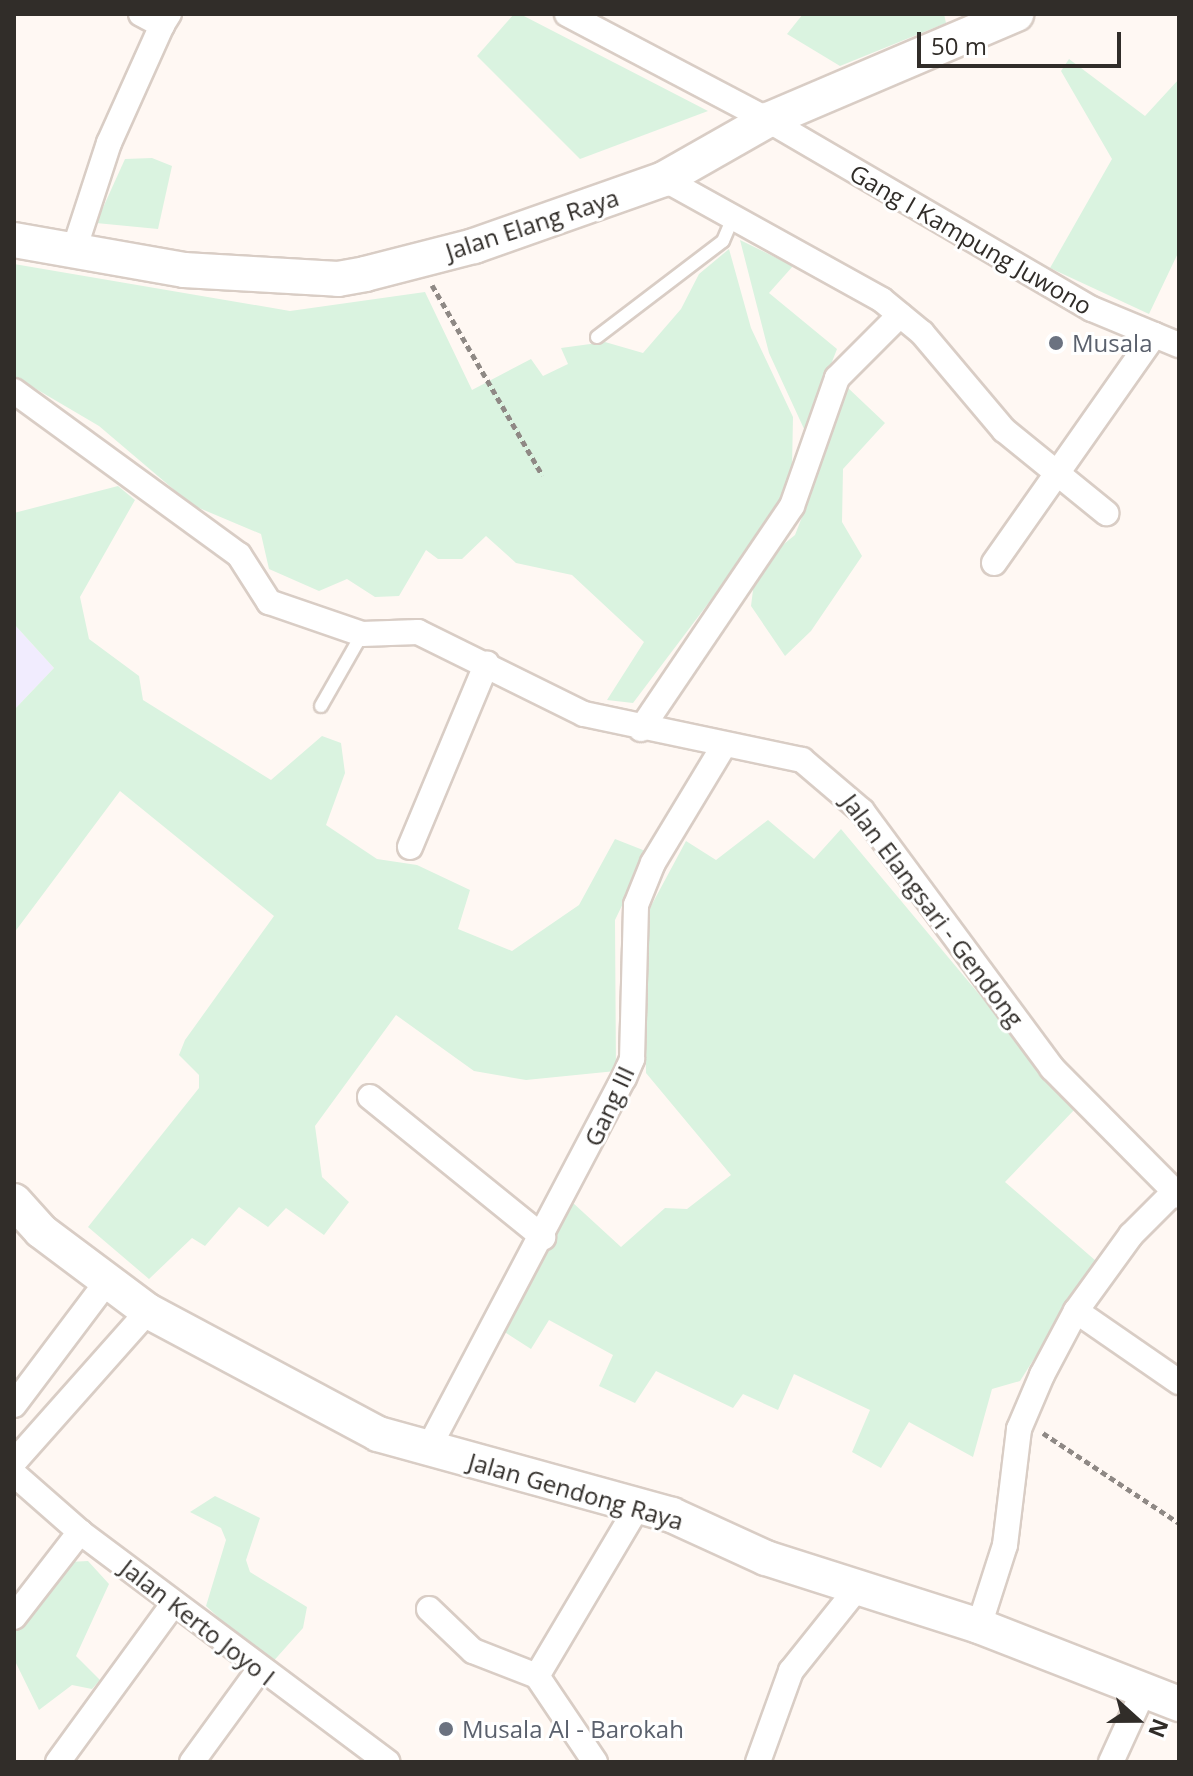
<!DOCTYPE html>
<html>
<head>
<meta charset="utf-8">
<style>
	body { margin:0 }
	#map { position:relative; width:1193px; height:1776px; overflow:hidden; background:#fff8f3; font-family:"Open Sans",sans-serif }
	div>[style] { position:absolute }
	.education>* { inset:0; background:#f1ecfe }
	.green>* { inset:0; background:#daf3e0 }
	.path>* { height:5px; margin-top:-2.5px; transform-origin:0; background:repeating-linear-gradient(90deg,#8f8985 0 6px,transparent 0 10px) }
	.roads { filter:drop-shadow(2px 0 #d9cdc5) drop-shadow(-2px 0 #d9cdc5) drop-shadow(0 2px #d9cdc5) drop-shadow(0 -2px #d9cdc5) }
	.lane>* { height:12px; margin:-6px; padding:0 6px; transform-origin:6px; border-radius:6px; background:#fff }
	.street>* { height:24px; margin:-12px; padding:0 12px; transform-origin:12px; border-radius:12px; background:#fff }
	.secondary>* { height:34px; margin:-17px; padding:0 17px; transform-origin:17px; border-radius:17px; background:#fff }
	.dots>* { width:22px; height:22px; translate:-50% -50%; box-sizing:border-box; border:4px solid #fff; border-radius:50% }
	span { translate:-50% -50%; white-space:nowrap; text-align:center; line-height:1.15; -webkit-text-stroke:6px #fff; paint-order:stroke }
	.street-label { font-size:24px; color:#312d29 }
	.worship-label { font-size:24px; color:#5b616d }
	.left { translate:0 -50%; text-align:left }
	.frame { position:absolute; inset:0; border:16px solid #312d29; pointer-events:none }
	.north { position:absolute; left:1097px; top:1680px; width:80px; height:80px; -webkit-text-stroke:6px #fff; paint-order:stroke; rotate:111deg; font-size:22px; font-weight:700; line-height:32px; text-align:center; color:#312d29 }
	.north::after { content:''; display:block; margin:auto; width:28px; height:36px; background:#312d29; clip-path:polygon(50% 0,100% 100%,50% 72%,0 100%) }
	.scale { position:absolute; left:917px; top:32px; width:204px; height:36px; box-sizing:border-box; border:4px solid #312d29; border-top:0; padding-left:10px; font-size:24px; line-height:28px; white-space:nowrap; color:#312d29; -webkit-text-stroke:6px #fff; paint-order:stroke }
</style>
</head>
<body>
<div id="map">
	<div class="education">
		<div style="clip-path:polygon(14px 624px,54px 668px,14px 710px)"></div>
	</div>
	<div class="green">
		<div style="clip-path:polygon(514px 14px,520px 14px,708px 111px,580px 159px,477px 56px)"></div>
		<div style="clip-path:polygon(803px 14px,944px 14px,946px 23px,840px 66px,787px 34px)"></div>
		<div style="clip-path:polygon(1069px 59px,1145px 116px,1179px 79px,1179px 251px,1149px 314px,1050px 268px,1112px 159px,1061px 71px)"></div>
		<div style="clip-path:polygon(152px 158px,172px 166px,158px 229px,96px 223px,125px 159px)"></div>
		<div style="clip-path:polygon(740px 240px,793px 266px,769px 293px,837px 349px,805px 431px,769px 353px)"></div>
		<div style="clip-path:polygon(729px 249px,751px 328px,793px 417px,792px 467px,772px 519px,633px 703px,607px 700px,644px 642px,572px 575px,516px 563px,486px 536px,462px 559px,438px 559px,426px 550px,399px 596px,375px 597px,347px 579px,319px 591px,269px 569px,261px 534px,192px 505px,99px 426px,14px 376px,14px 264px,290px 311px,425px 292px,472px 390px,531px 359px,543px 376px,568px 364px,561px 348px,605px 342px,643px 353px,681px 309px,699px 274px)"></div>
		<div style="clip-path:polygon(847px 387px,885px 423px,843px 469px,842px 522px,862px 556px,811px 631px,785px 656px,751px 606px,754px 582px,764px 560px,795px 535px,811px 494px,811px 466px)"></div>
		<div style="clip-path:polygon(118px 486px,135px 500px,80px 597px,89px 639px,139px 676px,143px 700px,271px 780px,322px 736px,341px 743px,345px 773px,326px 825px,377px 859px,417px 865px,470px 890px,458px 929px,512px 951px,579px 905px,615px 839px,648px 852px,615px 920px,616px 1071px,526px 1080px,474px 1071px,396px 1015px,315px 1126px,322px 1177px,349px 1202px,324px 1235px,286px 1208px,268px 1227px,239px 1207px,205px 1246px,192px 1238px,149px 1279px,88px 1227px,199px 1088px,199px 1075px,179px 1055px,185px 1040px,274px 916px,120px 791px,14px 933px,14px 710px,54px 668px,14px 624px,14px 513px)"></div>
		<div style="clip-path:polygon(768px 820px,814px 859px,841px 829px,1075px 1109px,1005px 1182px,1096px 1261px,1020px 1381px,992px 1389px,973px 1457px,909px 1422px,881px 1468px,852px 1452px,870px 1410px,794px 1374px,778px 1410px,743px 1394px,733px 1408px,656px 1371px,635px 1403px,599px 1386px,613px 1355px,549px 1320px,531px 1349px,500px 1329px,572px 1202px,621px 1247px,665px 1208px,687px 1209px,731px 1175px,646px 1073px,644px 919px,686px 841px,716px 860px)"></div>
		<div style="clip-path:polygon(215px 1496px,260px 1518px,246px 1560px,250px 1572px,307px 1607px,303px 1628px,270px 1665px,206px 1606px,226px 1540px,221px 1528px,190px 1512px)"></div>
		<div style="clip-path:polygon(88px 1561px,109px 1584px,76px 1656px,100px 1680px,92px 1689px,72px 1685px,39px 1710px,14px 1659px,14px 1631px,69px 1562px)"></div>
	</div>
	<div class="path">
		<div style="left:432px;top:285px;width:220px;rotate:59.9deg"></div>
		<div style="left:1043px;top:1433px;width:163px;rotate:33.5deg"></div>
	</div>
	<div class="roads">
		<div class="lane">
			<div style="left:597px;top:337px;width:158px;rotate:-37.3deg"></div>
			<div style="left:723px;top:241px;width:25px;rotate:-67deg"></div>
			<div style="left:321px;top:706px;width:83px;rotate:-60.3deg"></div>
		</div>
		<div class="street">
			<div style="left:141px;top:14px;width:24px;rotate:28deg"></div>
			<div style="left:162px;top:25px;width:13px;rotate:-58deg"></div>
			<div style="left:567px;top:14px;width:227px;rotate:27.8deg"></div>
			<div style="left:768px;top:120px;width:375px;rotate:30.3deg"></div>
			<div style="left:1092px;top:309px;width:94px;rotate:22.5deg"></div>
			<div style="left:664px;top:179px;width:249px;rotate:29deg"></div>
			<div style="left:882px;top:300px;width:52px;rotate:39.5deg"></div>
			<div style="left:922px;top:333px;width:127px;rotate:49.8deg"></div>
			<div style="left:1004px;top:430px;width:132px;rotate:39.1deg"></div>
			<div style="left:74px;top:250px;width:113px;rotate:-71.9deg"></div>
			<div style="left:109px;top:143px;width:129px;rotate:-65.8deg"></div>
			<div style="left:14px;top:391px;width:278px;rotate:36.1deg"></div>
			<div style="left:239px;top:555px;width:56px;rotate:57.4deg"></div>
			<div style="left:269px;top:602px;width:98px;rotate:19deg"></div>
			<div style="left:362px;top:634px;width:56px;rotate:-2deg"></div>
			<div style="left:418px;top:632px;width:185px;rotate:26.3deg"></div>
			<div style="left:584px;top:714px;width:223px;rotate:11.9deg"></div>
			<div style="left:802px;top:760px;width:79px;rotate:40.4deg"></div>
			<div style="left:862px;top:811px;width:320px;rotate:53.5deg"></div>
			<div style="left:1052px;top:1068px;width:180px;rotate:45.2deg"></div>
			<div style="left:994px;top:563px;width:279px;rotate:-54.9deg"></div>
			<div style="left:641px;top:729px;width:269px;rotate:-55.9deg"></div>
			<div style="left:792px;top:506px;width:136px;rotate:-70.6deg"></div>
			<div style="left:837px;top:378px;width:89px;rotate:-45deg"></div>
			<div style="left:410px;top:847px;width:199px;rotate:-67.3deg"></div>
			<div style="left:370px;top:1097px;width:223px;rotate:39deg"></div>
			<div style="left:1076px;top:1311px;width:125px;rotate:34.6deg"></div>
			<div style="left:14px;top:1405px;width:153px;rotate:-53deg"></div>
			<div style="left:428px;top:1449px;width:420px;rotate:-62.2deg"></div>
			<div style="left:624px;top:1078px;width:21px;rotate:-67deg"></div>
			<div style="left:632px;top:1059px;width:154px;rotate:-88.5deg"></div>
			<div style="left:636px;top:905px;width:45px;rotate:-68deg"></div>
			<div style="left:653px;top:863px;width:135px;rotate:-58.9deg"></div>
			<div style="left:14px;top:1462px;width:202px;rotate:-48.4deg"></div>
			<div style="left:14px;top:1474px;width:88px;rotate:41.3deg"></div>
			<div style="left:80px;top:1532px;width:384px;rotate:36.8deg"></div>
			<div style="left:429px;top:1609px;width:61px;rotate:43.7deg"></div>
			<div style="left:473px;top:1651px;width:69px;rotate:21.3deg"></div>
			<div style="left:14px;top:1617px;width:108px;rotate:-52.2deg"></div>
			<div style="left:979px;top:1626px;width:85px;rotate:-72.2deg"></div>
			<div style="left:1005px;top:1545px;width:117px;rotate:-83.1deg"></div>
			<div style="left:1019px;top:1429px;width:59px;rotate:-66.9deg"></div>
			<div style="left:1042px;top:1375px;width:72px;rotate:-62deg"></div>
			<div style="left:1076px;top:1311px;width:94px;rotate:-54.1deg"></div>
			<div style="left:1131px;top:1235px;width:58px;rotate:-45deg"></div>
			<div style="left:58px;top:1762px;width:197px;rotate:-53.9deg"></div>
			<div style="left:192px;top:1762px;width:114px;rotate:-53.9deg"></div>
			<div style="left:595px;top:1762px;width:104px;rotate:-124deg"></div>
			<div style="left:537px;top:1676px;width:198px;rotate:-59.3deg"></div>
			<div style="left:758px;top:1762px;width:97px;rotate:-70.1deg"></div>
			<div style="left:791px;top:1671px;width:104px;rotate:-51.3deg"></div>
			<div style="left:1111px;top:1762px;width:79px;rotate:-65.4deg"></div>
		</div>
		<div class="secondary">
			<div style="left:14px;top:240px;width:173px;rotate:10deg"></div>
			<div style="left:184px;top:270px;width:154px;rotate:3.3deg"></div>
			<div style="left:338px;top:279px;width:27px;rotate:-10deg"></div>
			<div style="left:365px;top:274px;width:113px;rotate:-14.4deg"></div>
			<div style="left:474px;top:246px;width:201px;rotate:-19.4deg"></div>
			<div style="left:664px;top:179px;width:120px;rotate:-29.6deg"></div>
			<div style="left:768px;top:120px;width:270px;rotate:-23.1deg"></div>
			<div style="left:14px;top:1201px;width:40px;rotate:48deg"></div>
			<div style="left:41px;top:1231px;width:134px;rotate:36.8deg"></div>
			<div style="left:148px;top:1311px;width:261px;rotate:28.1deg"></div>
			<div style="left:378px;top:1434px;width:305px;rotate:15.4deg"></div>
			<div style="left:672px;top:1515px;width:103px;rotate:24.6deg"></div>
			<div style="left:766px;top:1558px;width:224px;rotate:17.7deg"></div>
			<div style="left:979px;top:1626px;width:215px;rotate:21.3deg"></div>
		</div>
	</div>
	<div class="dots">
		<div style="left:1056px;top:343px;background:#6b7280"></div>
		<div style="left:446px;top:1729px;background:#6b7280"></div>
	</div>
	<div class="street-label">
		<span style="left:532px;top:224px;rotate:-18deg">Jalan Elang Raya</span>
		<span style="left:971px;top:239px;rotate:30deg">Gang I Kampung Juwono</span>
		<span style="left:933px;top:910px;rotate:53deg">Jalan Elangsari - Gendong</span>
		<span style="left:609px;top:1106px;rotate:-65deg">Gang III</span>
		<span style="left:576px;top:1491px;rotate:16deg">Jalan Gendong Raya</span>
		<span style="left:198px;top:1622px;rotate:38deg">Jalan Kerto Joyo I</span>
	</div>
	<div class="worship-label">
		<span class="left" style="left:1072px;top:343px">Musala</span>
		<span class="left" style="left:462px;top:1729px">Musala Al - Barokah</span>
	</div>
	<div class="frame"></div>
	<div class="north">N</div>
	<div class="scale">50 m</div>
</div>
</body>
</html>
